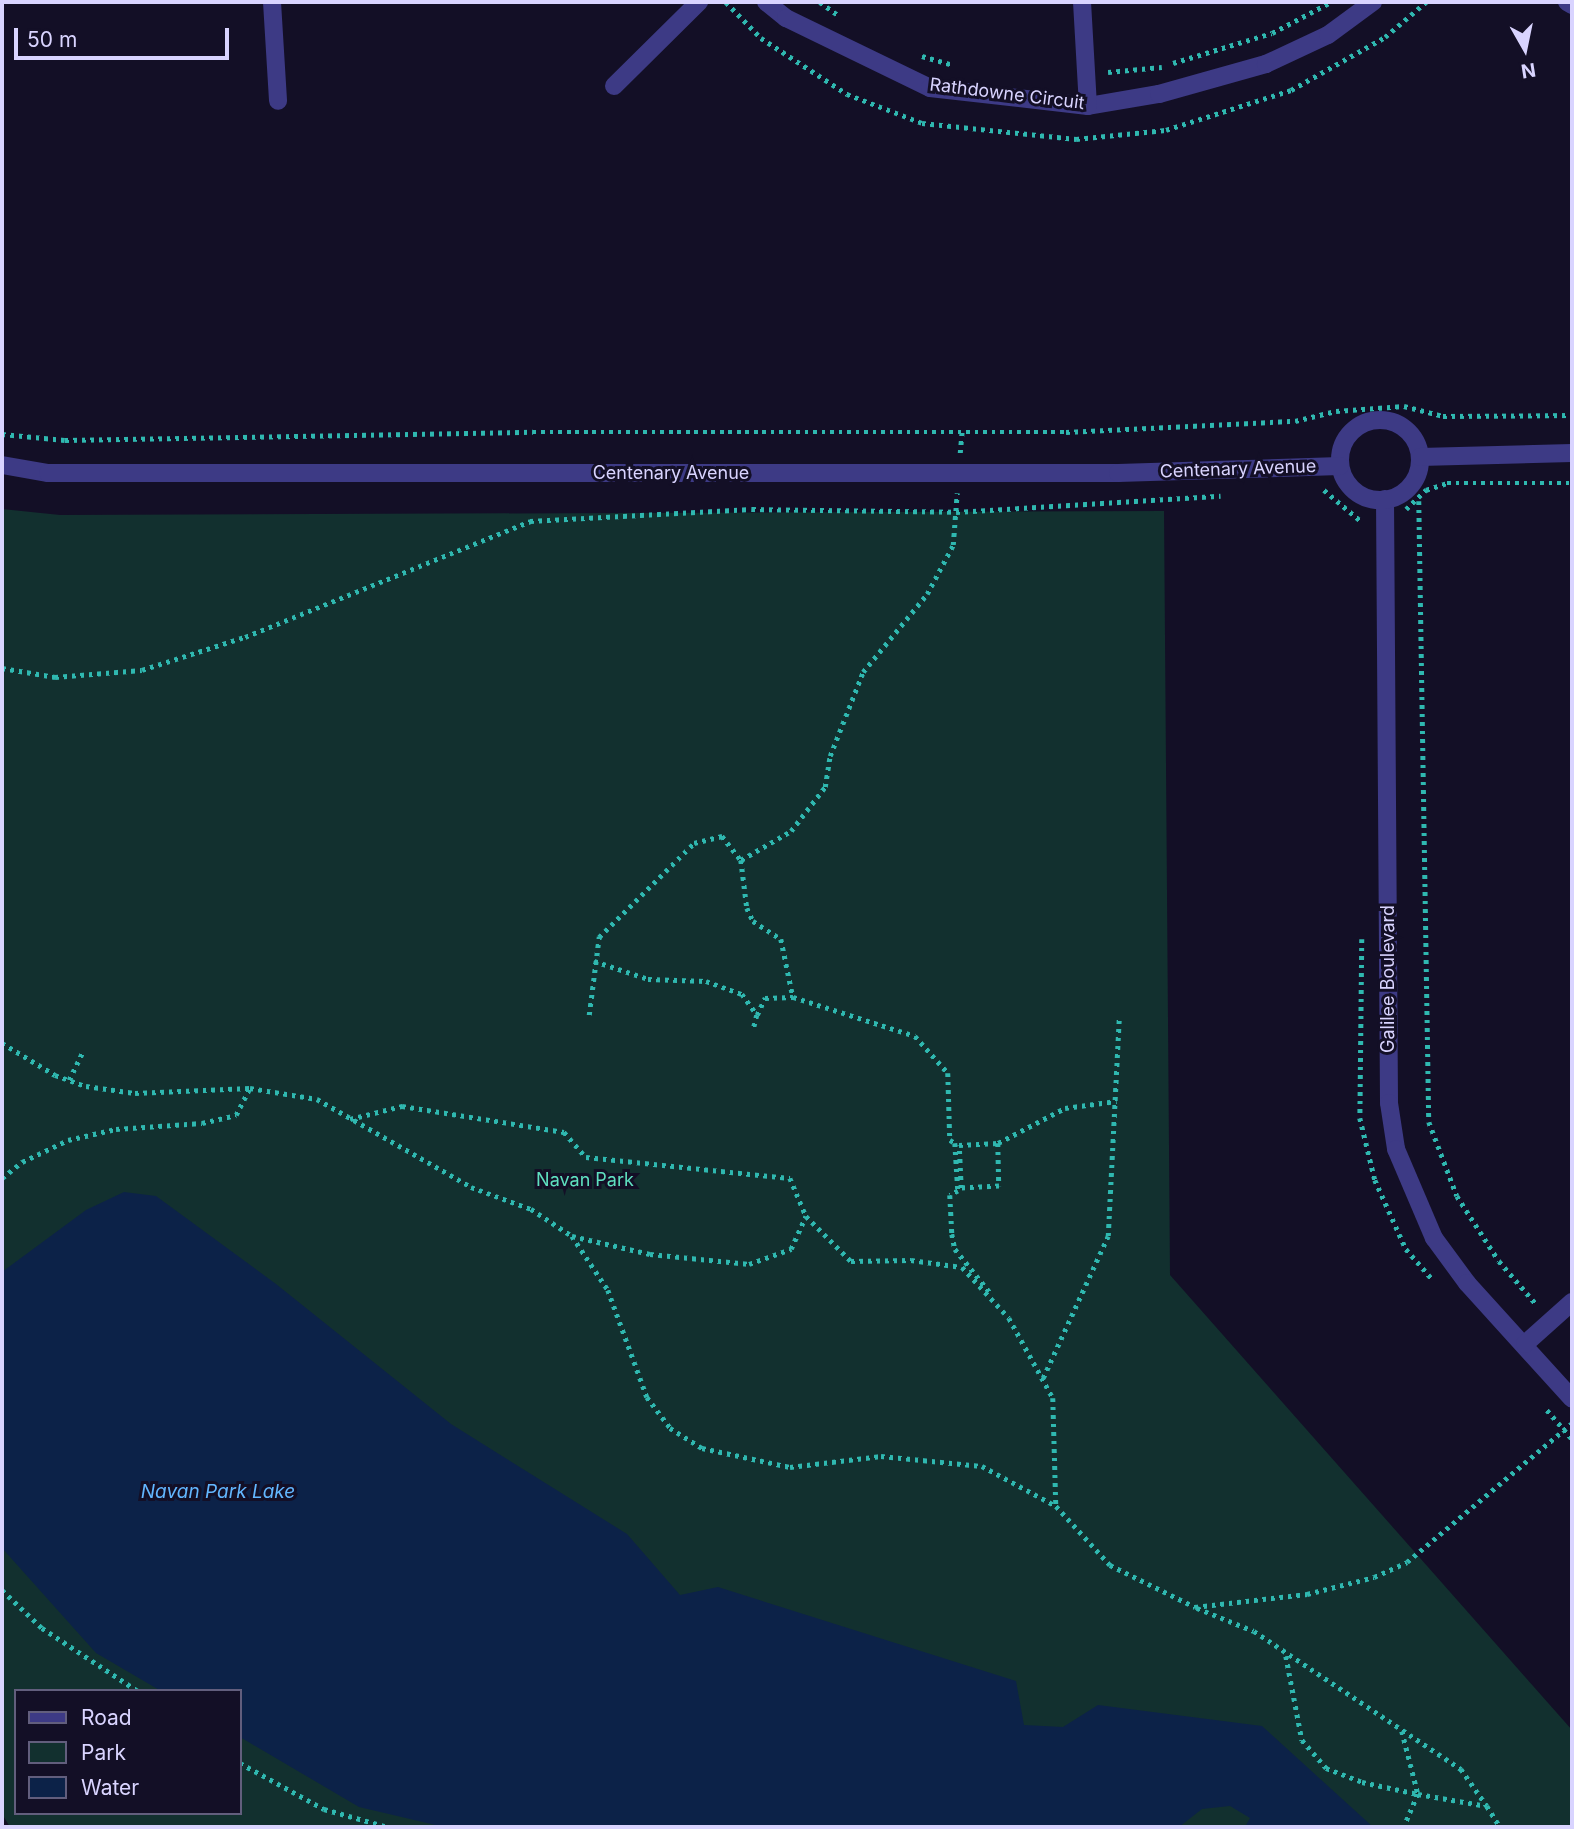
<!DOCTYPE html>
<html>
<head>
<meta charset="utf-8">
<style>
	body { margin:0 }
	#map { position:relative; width:1574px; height:1829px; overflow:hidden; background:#130f26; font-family:Inter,sans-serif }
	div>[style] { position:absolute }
	.green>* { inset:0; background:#12302f }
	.water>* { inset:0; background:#0c2248 }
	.path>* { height:4.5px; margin-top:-2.25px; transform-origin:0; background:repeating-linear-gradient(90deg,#2fb8b0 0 3.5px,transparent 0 8.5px) }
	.minor>* { height:18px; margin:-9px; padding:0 9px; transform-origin:9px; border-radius:9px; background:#3d3a85 }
	.tertiary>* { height:18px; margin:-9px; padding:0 9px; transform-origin:9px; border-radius:9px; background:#3d3a85 }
	.tertiary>.ring { margin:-9px; padding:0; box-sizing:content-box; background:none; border:18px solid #3d3a85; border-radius:50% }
	span { translate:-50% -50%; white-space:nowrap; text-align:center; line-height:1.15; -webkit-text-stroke:6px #130f26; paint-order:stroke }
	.street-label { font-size:18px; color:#d9d4ff }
	.park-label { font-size:18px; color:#5fe0c0 }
	.water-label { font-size:19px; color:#62b6ff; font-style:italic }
	.frame { position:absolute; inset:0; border:4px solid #d9d4ff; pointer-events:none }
	.legend { position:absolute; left:14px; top:1689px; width:228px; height:126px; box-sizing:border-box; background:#130f26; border:2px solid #625e7d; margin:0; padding:9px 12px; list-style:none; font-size:21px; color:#d9d4ff }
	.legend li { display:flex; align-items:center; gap:14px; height:35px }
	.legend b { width:35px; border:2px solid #625e7d }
	.north { position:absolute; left:1490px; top:14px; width:70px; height:70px; -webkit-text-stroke:5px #130f26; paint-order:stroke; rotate:171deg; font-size:19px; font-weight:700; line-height:28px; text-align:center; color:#d9d4ff }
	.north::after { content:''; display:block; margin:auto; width:24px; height:32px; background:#d9d4ff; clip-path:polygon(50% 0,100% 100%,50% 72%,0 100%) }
	.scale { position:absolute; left:14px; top:28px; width:215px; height:32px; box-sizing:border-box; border:4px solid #d9d4ff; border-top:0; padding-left:9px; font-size:21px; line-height:24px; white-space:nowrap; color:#d9d4ff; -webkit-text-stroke:5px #130f26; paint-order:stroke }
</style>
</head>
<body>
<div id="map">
	<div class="green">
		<div style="clip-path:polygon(evenodd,2px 509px,60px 515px,1164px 511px,1170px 1275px,1572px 1730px,1572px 1827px,10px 1827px,2px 1814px,2px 509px,16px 1691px,240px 1691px,240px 1813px,16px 1813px,16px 1691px)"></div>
	</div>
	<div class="water">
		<div style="clip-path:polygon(124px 1192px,156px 1196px,276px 1284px,451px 1424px,627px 1534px,680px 1595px,718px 1587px,1016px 1681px,1024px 1725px,1063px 1727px,1098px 1705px,1262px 1726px,1373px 1827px,1245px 1827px,1250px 1818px,1230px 1806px,1202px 1809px,1179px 1827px,444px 1827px,359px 1807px,240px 1737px,240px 1691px,161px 1691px,96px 1653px,2px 1548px,2px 1272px,86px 1210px)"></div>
	</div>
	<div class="path">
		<div style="left:726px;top:2px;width:50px;rotate:45.8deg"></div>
		<div style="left:761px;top:38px;width:103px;rotate:33.1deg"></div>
		<div style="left:847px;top:94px;width:80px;rotate:21.1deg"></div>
		<div style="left:922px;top:123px;width:155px;rotate:5.9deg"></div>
		<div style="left:1076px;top:139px;width:90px;rotate:-5.7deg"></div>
		<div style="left:1166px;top:130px;width:131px;rotate:-17.7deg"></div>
		<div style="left:1291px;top:90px;width:108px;rotate:-29.4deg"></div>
		<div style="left:1385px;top:37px;width:54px;rotate:-40.5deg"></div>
		<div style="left:820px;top:2px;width:24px;rotate:36deg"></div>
		<div style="left:922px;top:56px;width:33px;rotate:16deg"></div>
		<div style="left:1173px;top:63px;width:103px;rotate:-16.9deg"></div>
		<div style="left:1272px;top:33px;width:67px;rotate:-27.7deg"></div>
		<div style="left:1108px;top:72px;width:54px;rotate:-5.3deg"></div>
		<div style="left:2px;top:434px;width:63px;rotate:5.4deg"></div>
		<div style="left:65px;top:440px;width:468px;rotate:-1deg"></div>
		<div style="left:533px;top:432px;width:533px"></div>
		<div style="left:1066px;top:432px;width:229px;rotate:-2.8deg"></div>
		<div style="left:1295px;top:421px;width:42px;rotate:-13.7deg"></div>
		<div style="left:1336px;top:411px;width:68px;rotate:-4.2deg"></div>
		<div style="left:1404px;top:406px;width:40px;rotate:14.4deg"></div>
		<div style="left:1443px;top:416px;width:129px;rotate:-0.4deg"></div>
		<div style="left:960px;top:453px;width:21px;rotate:-85deg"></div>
		<div style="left:1324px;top:490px;width:50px;rotate:40.1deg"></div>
		<div style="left:1419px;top:501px;width:621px;rotate:89.08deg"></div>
		<div style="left:1429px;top:1122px;width:79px;rotate:69.3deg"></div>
		<div style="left:1457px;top:1196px;width:77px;rotate:57.1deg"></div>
		<div style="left:1499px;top:1261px;width:58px;rotate:49.2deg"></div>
		<div style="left:1406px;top:509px;width:28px;rotate:-44deg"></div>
		<div style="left:1426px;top:490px;width:22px;rotate:-18deg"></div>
		<div style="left:1447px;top:483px;width:125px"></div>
		<div style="left:2px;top:668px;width:54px;rotate:9.6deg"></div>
		<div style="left:55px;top:677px;width:87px;rotate:-4.6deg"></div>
		<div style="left:142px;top:670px;width:108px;rotate:-17.8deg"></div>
		<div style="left:245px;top:637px;width:308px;rotate:-22.1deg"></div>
		<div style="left:530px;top:521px;width:222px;rotate:-3.1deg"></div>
		<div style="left:752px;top:509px;width:204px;rotate:0.8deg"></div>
		<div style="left:956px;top:512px;width:265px;rotate:-3.5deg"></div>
		<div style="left:741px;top:860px;width:58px;rotate:-30.1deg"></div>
		<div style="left:791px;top:831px;width:56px;rotate:-52.3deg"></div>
		<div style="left:825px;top:787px;width:31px;rotate:-81deg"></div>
		<div style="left:830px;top:756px;width:90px;rotate:-68.6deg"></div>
		<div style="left:863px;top:672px;width:101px;rotate:-50.6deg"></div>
		<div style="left:927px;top:594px;width:55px;rotate:-62deg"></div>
		<div style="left:953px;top:545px;width:52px;rotate:-85.6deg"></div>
		<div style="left:1362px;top:939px;width:179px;rotate:90.6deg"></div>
		<div style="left:1360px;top:1118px;width:64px;rotate:76.4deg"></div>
		<div style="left:1375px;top:1180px;width:76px;rotate:65.8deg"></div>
		<div style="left:1406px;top:1249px;width:41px;rotate:48.9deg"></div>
		<div style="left:594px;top:961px;width:57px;rotate:18.4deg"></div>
		<div style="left:648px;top:979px;width:58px;rotate:2deg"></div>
		<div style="left:706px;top:981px;width:38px;rotate:20deg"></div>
		<div style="left:742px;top:994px;width:26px;rotate:54deg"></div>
		<div style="left:757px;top:1015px;width:16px;rotate:104deg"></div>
		<div style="left:589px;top:1015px;width:79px;rotate:-82.7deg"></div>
		<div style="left:599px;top:937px;width:134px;rotate:-44.7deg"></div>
		<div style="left:694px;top:843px;width:29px;rotate:-14deg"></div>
		<div style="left:722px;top:836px;width:31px;rotate:52deg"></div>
		<div style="left:741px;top:860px;width:48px;rotate:82.9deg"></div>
		<div style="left:747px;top:908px;width:14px;rotate:65deg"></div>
		<div style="left:753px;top:921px;width:33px;rotate:33deg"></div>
		<div style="left:781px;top:939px;width:59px;rotate:78.3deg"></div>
		<div style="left:793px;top:997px;width:128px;rotate:17.7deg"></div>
		<div style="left:915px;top:1036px;width:50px;rotate:48.3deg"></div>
		<div style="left:948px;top:1073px;width:67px;rotate:88.3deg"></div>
		<div style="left:950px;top:1140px;width:6px;rotate:31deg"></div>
		<div style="left:955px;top:1143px;width:48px;rotate:86.4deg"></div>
		<div style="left:958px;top:1191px;width:9px;rotate:153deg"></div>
		<div style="left:950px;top:1195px;width:39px;rotate:87deg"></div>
		<div style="left:952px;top:1234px;width:15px;rotate:79deg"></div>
		<div style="left:955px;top:1249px;width:59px;rotate:51.2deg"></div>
		<div style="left:757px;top:1015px;width:19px;rotate:-65deg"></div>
		<div style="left:765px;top:998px;width:28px;rotate:-2deg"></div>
		<div style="left:2px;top:1043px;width:62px;rotate:31.1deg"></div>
		<div style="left:55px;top:1075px;width:33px;rotate:20deg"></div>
		<div style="left:86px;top:1086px;width:49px;rotate:8.1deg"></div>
		<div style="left:135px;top:1093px;width:115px;rotate:-2.5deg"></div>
		<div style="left:69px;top:1080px;width:30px;rotate:-64deg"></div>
		<div style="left:350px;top:1119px;width:54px;rotate:-14deg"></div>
		<div style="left:402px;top:1106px;width:164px;rotate:9.1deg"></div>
		<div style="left:564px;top:1132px;width:33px;rotate:49deg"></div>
		<div style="left:586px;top:1157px;width:205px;rotate:5.9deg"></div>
		<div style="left:790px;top:1178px;width:41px;rotate:67.2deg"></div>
		<div style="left:806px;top:1216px;width:64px;rotate:45deg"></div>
		<div style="left:851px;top:1261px;width:60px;rotate:-1deg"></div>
		<div style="left:911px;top:1260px;width:51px;rotate:7.8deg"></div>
		<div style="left:962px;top:1267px;width:69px;rotate:47.3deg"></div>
		<div style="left:1009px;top:1318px;width:91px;rotate:61.2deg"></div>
		<div style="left:1053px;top:1398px;width:108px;rotate:88.4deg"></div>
		<div style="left:998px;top:1143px;width:43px;rotate:88.7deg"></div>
		<div style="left:999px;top:1186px;width:38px;rotate:177deg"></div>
		<div style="left:961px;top:1188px;width:43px;rotate:-92.7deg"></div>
		<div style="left:959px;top:1145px;width:39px;rotate:-3deg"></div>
		<div style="left:998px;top:1143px;width:76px;rotate:-27.6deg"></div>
		<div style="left:1065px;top:1108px;width:52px;rotate:-7.7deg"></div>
		<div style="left:2px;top:1178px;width:26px;rotate:-39deg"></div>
		<div style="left:22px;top:1162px;width:51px;rotate:-25.6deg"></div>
		<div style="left:68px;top:1140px;width:49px;rotate:-12.9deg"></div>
		<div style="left:116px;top:1129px;width:86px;rotate:-4deg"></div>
		<div style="left:202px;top:1123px;width:35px;rotate:-13deg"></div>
		<div style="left:236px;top:1115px;width:30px;rotate:-63deg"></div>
		<div style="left:250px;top:1088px;width:68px;rotate:9.3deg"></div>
		<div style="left:317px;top:1099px;width:177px;rotate:29.7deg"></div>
		<div style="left:471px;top:1187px;width:64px;rotate:20.1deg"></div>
		<div style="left:531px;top:1209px;width:49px;rotate:33.4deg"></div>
		<div style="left:572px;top:1236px;width:80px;rotate:13deg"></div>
		<div style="left:650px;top:1254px;width:100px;rotate:5.8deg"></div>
		<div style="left:749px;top:1264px;width:45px;rotate:-19.7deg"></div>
		<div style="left:791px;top:1249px;width:36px;rotate:-66deg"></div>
		<div style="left:572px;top:1236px;width:65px;rotate:56.3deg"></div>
		<div style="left:608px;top:1290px;width:114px;rotate:70deg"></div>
		<div style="left:647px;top:1397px;width:39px;rotate:53deg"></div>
		<div style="left:670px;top:1428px;width:38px;rotate:32deg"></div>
		<div style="left:702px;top:1448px;width:90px;rotate:12.2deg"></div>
		<div style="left:790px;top:1467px;width:92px;rotate:-6.9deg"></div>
		<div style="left:881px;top:1456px;width:101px;rotate:5.7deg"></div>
		<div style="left:982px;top:1466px;width:84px;rotate:28.4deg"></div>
		<div style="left:1056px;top:1506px;width:80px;rotate:47.5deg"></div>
		<div style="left:1110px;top:1565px;width:95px;rotate:26.3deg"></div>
		<div style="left:1195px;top:1607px;width:113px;rotate:-6.6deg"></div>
		<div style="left:1307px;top:1594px;width:69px;rotate:-14.2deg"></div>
		<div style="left:1374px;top:1577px;width:36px;rotate:-24deg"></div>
		<div style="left:1407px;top:1562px;width:216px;rotate:-40.1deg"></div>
		<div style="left:1043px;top:1378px;width:156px;rotate:-65.4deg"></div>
		<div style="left:1108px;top:1236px;width:219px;rotate:-87.1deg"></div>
		<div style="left:1547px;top:1410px;width:38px;rotate:49deg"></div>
		<div style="left:2px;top:1590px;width:55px;rotate:43.5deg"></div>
		<div style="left:42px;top:1628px;width:115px;rotate:33.3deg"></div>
		<div style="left:1197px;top:1608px;width:61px;rotate:22deg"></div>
		<div style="left:1254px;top:1631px;width:249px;rotate:33.7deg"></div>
		<div style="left:1461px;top:1769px;width:45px;rotate:54.9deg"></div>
		<div style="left:1286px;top:1656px;width:86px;rotate:79.2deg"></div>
		<div style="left:1302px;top:1740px;width:37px;rotate:49deg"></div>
		<div style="left:1326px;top:1768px;width:39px;rotate:21deg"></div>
		<div style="left:1362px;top:1782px;width:57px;rotate:12.1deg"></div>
		<div style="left:1418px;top:1794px;width:36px;rotate:113deg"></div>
		<div style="left:1402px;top:1731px;width:65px;rotate:75.7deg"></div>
		<div style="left:1418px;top:1794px;width:70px;rotate:9.9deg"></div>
		<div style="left:1487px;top:1806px;width:25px;rotate:58deg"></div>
		<div style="left:240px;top:1763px;width:96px;rotate:28.7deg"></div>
		<div style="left:324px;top:1809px;width:66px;rotate:15.7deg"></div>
	</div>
	<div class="minor">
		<div style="left:272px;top:2px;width:99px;rotate:86.5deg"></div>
		<div style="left:766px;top:2px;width:26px;rotate:39deg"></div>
		<div style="left:786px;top:18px;width:160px;rotate:25.9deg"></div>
		<div style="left:930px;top:88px;width:159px;rotate:6.5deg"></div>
		<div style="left:1088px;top:106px;width:72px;rotate:-9.6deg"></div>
		<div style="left:1159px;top:94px;width:111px;rotate:-15.7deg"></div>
		<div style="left:1266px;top:64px;width:68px;rotate:-25.1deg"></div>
		<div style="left:1328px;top:35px;width:56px;rotate:-36.3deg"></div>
		<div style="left:1082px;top:2px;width:104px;rotate:86.7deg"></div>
		<div style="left:1567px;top:2px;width:6px;rotate:31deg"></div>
		<div style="left:614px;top:86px;width:120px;rotate:-44.7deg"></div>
		<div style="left:1385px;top:499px;width:604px;rotate:89.62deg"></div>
		<div style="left:1389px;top:1103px;width:47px;rotate:81.3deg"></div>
		<div style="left:1396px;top:1149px;width:97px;rotate:66.9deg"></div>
		<div style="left:1434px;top:1238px;width:56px;rotate:53.7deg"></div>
		<div style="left:1467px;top:1283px;width:156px;rotate:47.8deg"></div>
		<div style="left:1525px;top:1344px;width:63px;rotate:-41.8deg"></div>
	</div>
	<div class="tertiary">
		<div class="ring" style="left:1340px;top:420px;width:62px;height:62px"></div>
		<div style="left:1420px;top:457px;width:152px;rotate:-1.5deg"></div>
		<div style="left:2px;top:465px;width:47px;rotate:9.9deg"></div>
		<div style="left:48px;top:473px;width:1070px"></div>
		<div style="left:1118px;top:473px;width:222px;rotate:-1.8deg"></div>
	</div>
	<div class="street-label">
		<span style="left:1007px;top:94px;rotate:7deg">Rathdowne Circuit</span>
		<span style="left:1238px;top:469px;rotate:-2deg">Centenary Avenue</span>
		<span style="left:671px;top:473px">Centenary Avenue</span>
		<span style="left:1388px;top:979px;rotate:-90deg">Galilee Boulevard</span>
	</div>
	<div class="park-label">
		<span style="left:585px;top:1180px">Navan Park</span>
	</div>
	<div class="water-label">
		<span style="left:218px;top:1492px">Navan Park Lake</span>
	</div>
	<div class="frame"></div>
	<ul class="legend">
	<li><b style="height:9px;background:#3d3a85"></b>Road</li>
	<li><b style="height:19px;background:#12302f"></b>Park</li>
	<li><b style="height:19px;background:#0c2248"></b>Water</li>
	</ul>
	<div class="north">N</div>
	<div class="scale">50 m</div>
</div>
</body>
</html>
